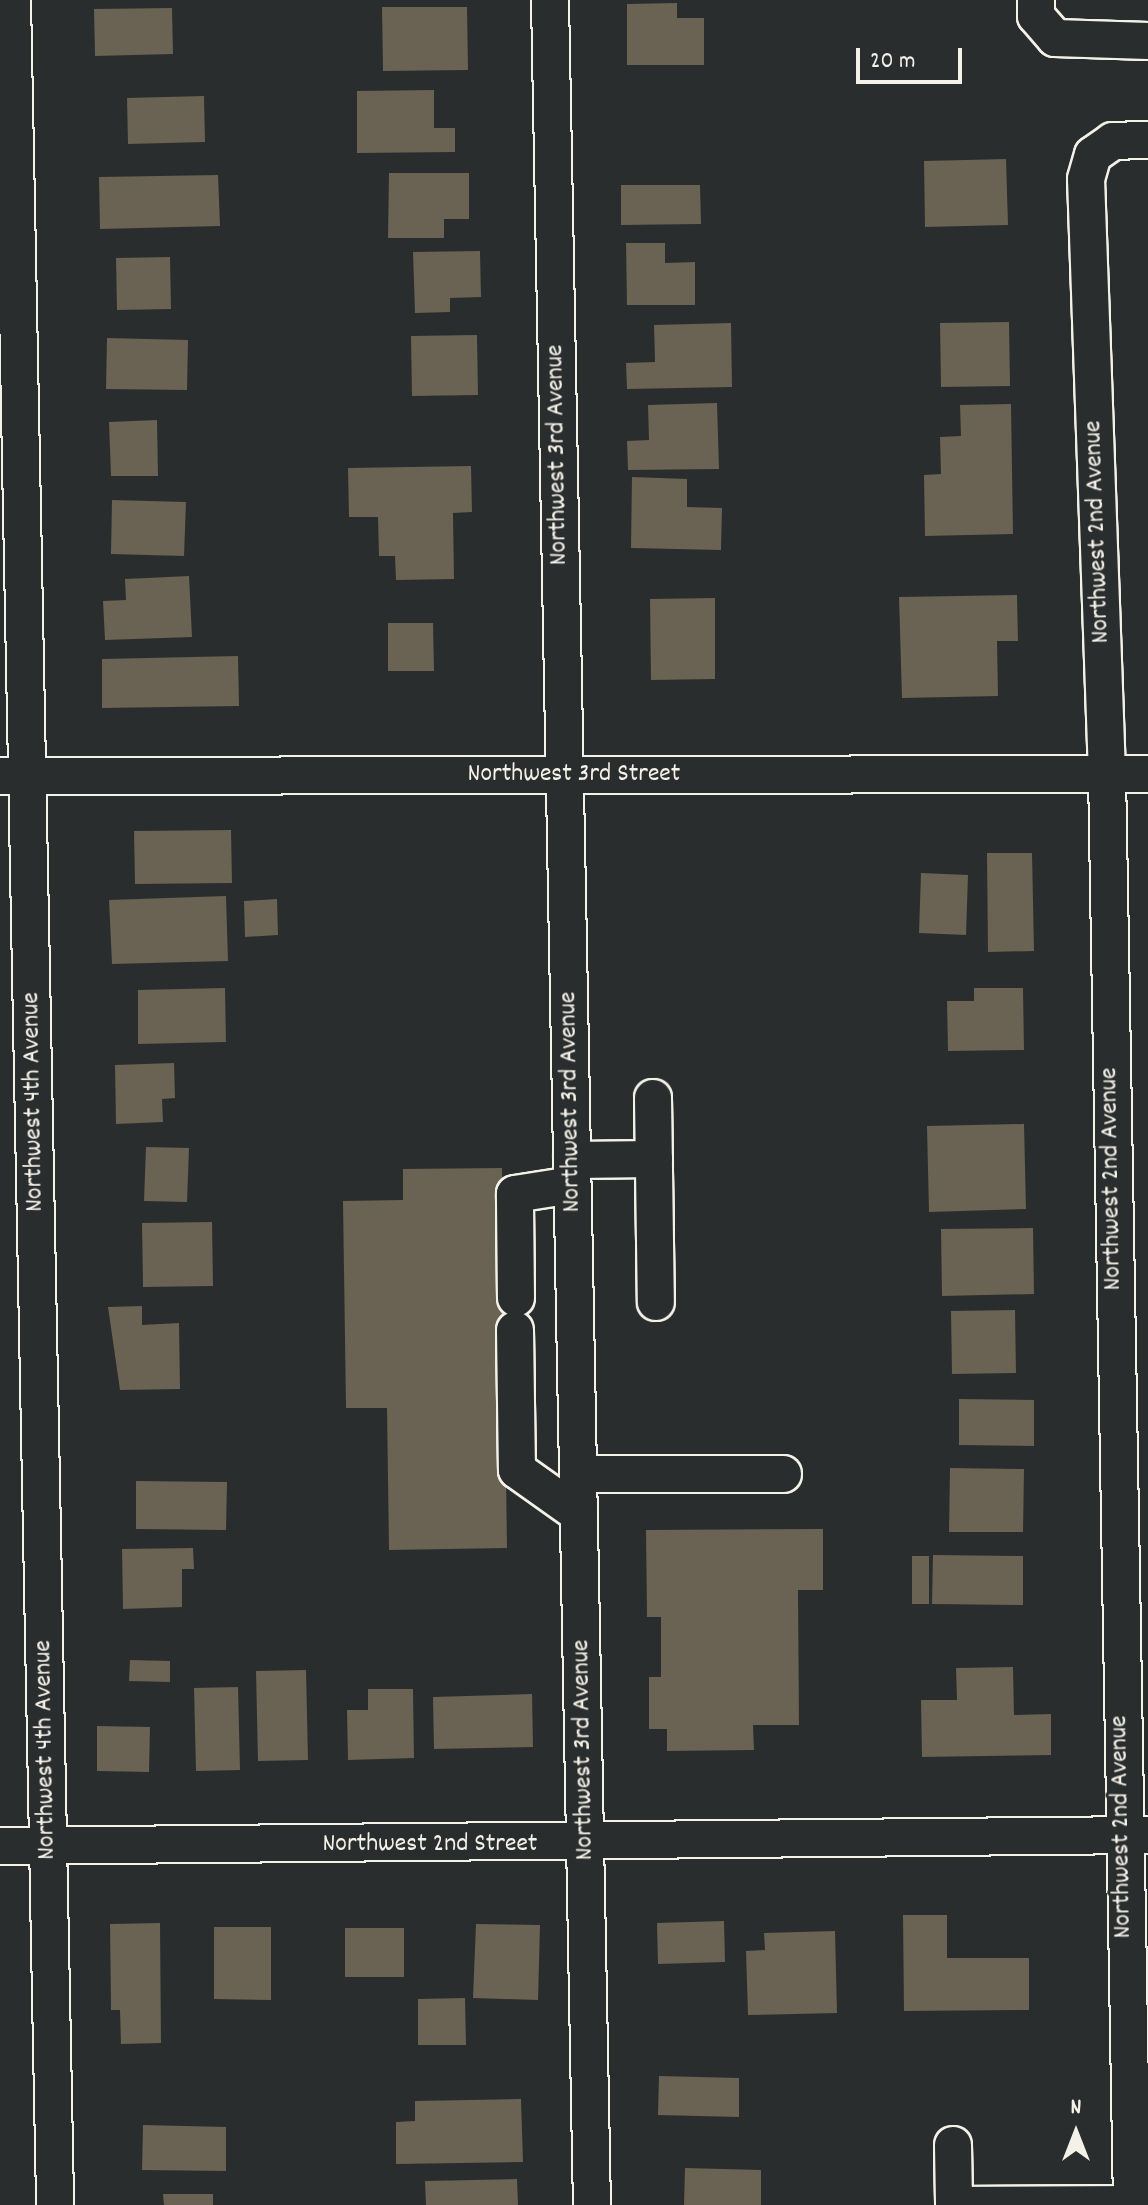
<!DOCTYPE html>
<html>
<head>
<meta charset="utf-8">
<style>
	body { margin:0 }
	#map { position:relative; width:1148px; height:2205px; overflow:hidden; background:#2a2d2e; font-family:Dekko,sans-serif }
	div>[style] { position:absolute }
	.building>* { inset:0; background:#6a6252 }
	.roads { filter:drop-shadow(2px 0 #f4f1e8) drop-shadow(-2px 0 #f4f1e8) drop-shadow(0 2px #f4f1e8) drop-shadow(0 -2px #f4f1e8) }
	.minor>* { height:36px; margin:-18px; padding:0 18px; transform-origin:18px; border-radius:18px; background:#2a2d2e }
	span { translate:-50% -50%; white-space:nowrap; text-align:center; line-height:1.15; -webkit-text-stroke:6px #2a2d2e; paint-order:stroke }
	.street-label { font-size:26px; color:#f4f1e8 }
	.north { position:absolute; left:1036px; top:2093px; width:80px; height:80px; -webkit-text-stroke:6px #2a2d2e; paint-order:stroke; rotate:0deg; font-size:22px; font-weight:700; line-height:32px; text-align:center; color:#f4f1e8 }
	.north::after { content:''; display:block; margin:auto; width:28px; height:36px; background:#f4f1e8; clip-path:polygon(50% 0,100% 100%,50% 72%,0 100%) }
	.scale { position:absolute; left:856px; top:48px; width:106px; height:36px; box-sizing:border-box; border:4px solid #f4f1e8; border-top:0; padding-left:10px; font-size:24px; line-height:28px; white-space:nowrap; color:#f4f1e8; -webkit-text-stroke:6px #2a2d2e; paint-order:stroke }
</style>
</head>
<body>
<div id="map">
	<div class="building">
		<div style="clip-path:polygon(677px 3px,677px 18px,704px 18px,704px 65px,627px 65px,627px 4px)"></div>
		<div style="clip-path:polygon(382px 7px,467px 7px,468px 70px,383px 71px)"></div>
		<div style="clip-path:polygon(172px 8px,173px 54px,95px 56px,94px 9px)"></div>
		<div style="clip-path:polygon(434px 90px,434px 128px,455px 128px,455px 152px,357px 153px,357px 91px)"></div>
		<div style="clip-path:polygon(204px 96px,205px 142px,128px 144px,127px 98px)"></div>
		<div style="clip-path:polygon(1006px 159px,1008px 225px,925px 227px,924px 161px)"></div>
		<div style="clip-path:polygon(389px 173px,469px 173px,469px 219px,444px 219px,444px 238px,388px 238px)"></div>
		<div style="clip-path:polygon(218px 175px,220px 226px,100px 229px,99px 177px)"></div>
		<div style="clip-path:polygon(621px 185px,700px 185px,701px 224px,621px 225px)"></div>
		<div style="clip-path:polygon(626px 243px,665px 243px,665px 263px,695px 262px,695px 305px,627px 305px)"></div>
		<div style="clip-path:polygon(480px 251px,481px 297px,450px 298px,450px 312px,415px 313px,413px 252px)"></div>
		<div style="clip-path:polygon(170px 257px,171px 309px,117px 310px,116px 258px)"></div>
		<div style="clip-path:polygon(1009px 322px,1010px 386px,941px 387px,940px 323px)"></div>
		<div style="clip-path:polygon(731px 323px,732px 387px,627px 389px,626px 363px,655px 362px,654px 325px)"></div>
		<div style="clip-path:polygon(477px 335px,478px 395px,412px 396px,411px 336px)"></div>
		<div style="clip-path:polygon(107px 338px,188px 340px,187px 390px,106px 389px)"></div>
		<div style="clip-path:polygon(717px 403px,719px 469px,628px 470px,627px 441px,649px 440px,648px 405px)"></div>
		<div style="clip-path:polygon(1011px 404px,1013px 534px,925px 536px,924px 475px,941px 474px,940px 437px,961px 436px,960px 405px)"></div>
		<div style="clip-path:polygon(157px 420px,158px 476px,111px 476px,109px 422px)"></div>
		<div style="clip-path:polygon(471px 466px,472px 512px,453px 513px,454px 579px,396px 580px,395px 556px,379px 556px,378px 517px,349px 517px,348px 468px)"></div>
		<div style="clip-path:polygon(632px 477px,687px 479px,687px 507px,722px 508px,721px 550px,631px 548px)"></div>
		<div style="clip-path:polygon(112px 500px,186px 502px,184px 556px,111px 554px)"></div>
		<div style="clip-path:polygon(189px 576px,192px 637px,105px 640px,103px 601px,126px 600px,125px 579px)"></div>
		<div style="clip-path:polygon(1017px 595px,1018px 641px,997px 641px,998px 696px,902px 698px,899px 597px)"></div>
		<div style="clip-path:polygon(715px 598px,715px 679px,651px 680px,650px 599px)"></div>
		<div style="clip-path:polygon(388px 623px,433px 623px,434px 671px,388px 671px)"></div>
		<div style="clip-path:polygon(238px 656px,239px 706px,102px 708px,102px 659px)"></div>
		<div style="clip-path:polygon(231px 830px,232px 883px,135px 884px,134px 831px)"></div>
		<div style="clip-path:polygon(987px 853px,1032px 853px,1034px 951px,988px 952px)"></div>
		<div style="clip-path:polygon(921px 873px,968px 875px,966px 935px,919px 933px)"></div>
		<div style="clip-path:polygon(226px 896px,228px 961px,112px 964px,109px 900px)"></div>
		<div style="clip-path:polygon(277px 899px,278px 935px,245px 937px,244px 901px)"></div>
		<div style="clip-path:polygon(225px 988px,226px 1042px,138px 1044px,138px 990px)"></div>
		<div style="clip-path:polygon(974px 988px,1023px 988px,1024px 1050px,948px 1051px,947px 1001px,974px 1001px)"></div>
		<div style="clip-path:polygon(174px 1063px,175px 1098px,162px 1099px,163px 1122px,116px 1124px,115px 1065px)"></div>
		<div style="clip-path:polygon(1024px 1124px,1026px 1209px,929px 1212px,927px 1126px)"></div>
		<div style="clip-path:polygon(146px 1147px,189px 1148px,187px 1202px,144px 1201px)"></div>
		<div style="clip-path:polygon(502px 1168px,504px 1298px,520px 1298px,504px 1330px,507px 1548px,389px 1550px,387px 1408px,346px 1408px,343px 1201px,403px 1200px,403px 1169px)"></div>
		<div style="clip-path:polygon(212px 1222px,213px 1286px,143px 1287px,142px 1223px)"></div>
		<div style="clip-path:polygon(1033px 1228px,1034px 1294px,942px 1296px,941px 1229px)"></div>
		<div style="clip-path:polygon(142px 1306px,142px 1325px,179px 1323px,180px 1389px,120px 1390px,108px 1307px)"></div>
		<div style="clip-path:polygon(1015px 1310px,1016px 1373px,952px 1374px,951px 1311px)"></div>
		<div style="clip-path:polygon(959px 1399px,1034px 1400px,1034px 1446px,959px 1445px)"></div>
		<div style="clip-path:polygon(950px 1468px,1024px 1469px,1023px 1532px,949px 1532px)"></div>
		<div style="clip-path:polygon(136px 1481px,227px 1482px,226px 1530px,136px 1529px)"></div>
		<div style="clip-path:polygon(823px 1529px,823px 1590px,798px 1590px,799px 1725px,753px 1725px,754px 1750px,667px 1751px,667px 1729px,649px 1729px,649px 1677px,661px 1677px,661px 1617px,647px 1617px,646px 1530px)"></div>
		<div style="clip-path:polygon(193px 1548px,194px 1569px,182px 1569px,182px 1607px,123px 1609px,122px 1549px)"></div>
		<div style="clip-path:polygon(933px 1555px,1023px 1556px,1023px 1605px,932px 1604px)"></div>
		<div style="clip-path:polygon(912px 1556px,929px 1556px,929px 1604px,912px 1604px)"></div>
		<div style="clip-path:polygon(130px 1660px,170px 1661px,170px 1682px,129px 1681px)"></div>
		<div style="clip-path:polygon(1013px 1667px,1014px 1715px,1051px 1714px,1051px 1755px,922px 1757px,921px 1700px,957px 1700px,956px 1668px)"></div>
		<div style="clip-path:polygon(306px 1670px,308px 1760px,258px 1761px,256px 1671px)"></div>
		<div style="clip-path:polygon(238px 1687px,240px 1770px,196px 1771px,194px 1688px)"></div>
		<div style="clip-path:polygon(368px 1689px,413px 1689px,414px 1758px,348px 1760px,347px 1710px,368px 1710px)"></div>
		<div style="clip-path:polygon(532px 1694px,533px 1747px,434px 1749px,433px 1697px)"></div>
		<div style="clip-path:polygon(97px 1726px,150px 1727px,149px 1772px,97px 1771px)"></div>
		<div style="clip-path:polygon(903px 1915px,947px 1915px,947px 1958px,1029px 1958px,1029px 2010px,904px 2011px)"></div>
		<div style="clip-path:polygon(724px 1921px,725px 1962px,658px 1964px,657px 1923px)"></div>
		<div style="clip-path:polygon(160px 1923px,161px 2043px,121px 2044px,120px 2010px,111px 2010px,110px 1924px)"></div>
		<div style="clip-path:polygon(476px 1924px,540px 1925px,538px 2000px,473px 1998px)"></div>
		<div style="clip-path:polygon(214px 1927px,271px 1927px,271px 2000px,214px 1999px)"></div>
		<div style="clip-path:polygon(345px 1928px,404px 1928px,404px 1977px,345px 1977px)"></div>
		<div style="clip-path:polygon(835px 1931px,837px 2013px,748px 2015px,746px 1951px,765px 1950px,764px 1933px)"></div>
		<div style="clip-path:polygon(465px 1998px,466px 2045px,418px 2045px,418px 1999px)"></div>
		<div style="clip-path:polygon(659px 2076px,739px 2078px,739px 2117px,658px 2115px)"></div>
		<div style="clip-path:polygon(521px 2099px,523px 2162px,396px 2164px,396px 2122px,415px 2121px,415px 2101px)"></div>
		<div style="clip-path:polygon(143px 2125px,226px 2127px,226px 2171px,142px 2170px)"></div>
		<div style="clip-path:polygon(685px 2168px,761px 2170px,761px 2205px,684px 2205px)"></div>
		<div style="clip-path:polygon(517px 2179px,518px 2205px,426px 2205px,425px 2181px)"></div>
		<div style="clip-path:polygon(163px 2194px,213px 2194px,213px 2205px,164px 2205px)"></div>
	</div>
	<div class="roads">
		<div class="minor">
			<div style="left:12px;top:0;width:2205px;rotate:88.88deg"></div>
			<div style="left:550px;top:0;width:2205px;rotate:88.91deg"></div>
			<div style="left:1036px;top:0;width:16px;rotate:90deg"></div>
			<div style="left:1036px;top:16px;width:29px;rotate:49deg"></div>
			<div style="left:1055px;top:38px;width:93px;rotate:1.8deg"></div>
			<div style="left:0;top:776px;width:1148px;rotate:-0.1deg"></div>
			<div style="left:653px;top:1098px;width:204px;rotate:89.2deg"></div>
			<div style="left:572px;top:1160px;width:82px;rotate:-0.7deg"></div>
			<div style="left:516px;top:1298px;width:104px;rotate:-90.6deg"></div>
			<div style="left:515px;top:1194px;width:58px;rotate:-9deg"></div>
			<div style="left:515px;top:1330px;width:140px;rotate:89.2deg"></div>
			<div style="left:517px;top:1470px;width:76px;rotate:35.4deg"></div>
			<div style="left:578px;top:1474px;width:205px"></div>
			<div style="left:0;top:1846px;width:1148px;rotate:-0.55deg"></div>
			<div style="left:953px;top:2145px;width:60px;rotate:89deg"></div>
			<div style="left:954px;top:2205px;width:178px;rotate:-0.3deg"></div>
			<div style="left:1132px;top:2205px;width:1431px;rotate:-91deg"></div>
			<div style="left:1107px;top:774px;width:595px;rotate:-92.02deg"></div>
			<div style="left:1086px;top:179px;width:25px;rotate:-74deg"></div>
			<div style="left:1093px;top:155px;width:24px;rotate:-35deg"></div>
			<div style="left:1113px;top:141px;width:35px;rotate:-2deg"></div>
		</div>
	</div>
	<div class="street-label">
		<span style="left:558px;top:455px;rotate:-91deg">Northwest 3rd Avenue</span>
		<span style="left:1098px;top:532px;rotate:-92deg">Northwest 2nd Avenue</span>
		<span style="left:574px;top:775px">Northwest 3rd Street</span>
		<span style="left:34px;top:1102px;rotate:-91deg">Northwest 4th Avenue</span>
		<span style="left:571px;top:1102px;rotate:-91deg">Northwest 3rd Avenue</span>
		<span style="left:1112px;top:1179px;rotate:-91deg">Northwest 2nd Avenue</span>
		<span style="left:46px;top:1750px;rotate:-91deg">Northwest 4th Avenue</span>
		<span style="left:584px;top:1750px;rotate:-91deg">Northwest 3rd Avenue</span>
		<span style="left:1122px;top:1827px;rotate:-91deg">Northwest 2nd Avenue</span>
		<span style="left:430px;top:1845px">Northwest 2nd Street</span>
	</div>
	<div class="north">N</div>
	<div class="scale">20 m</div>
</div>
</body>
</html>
